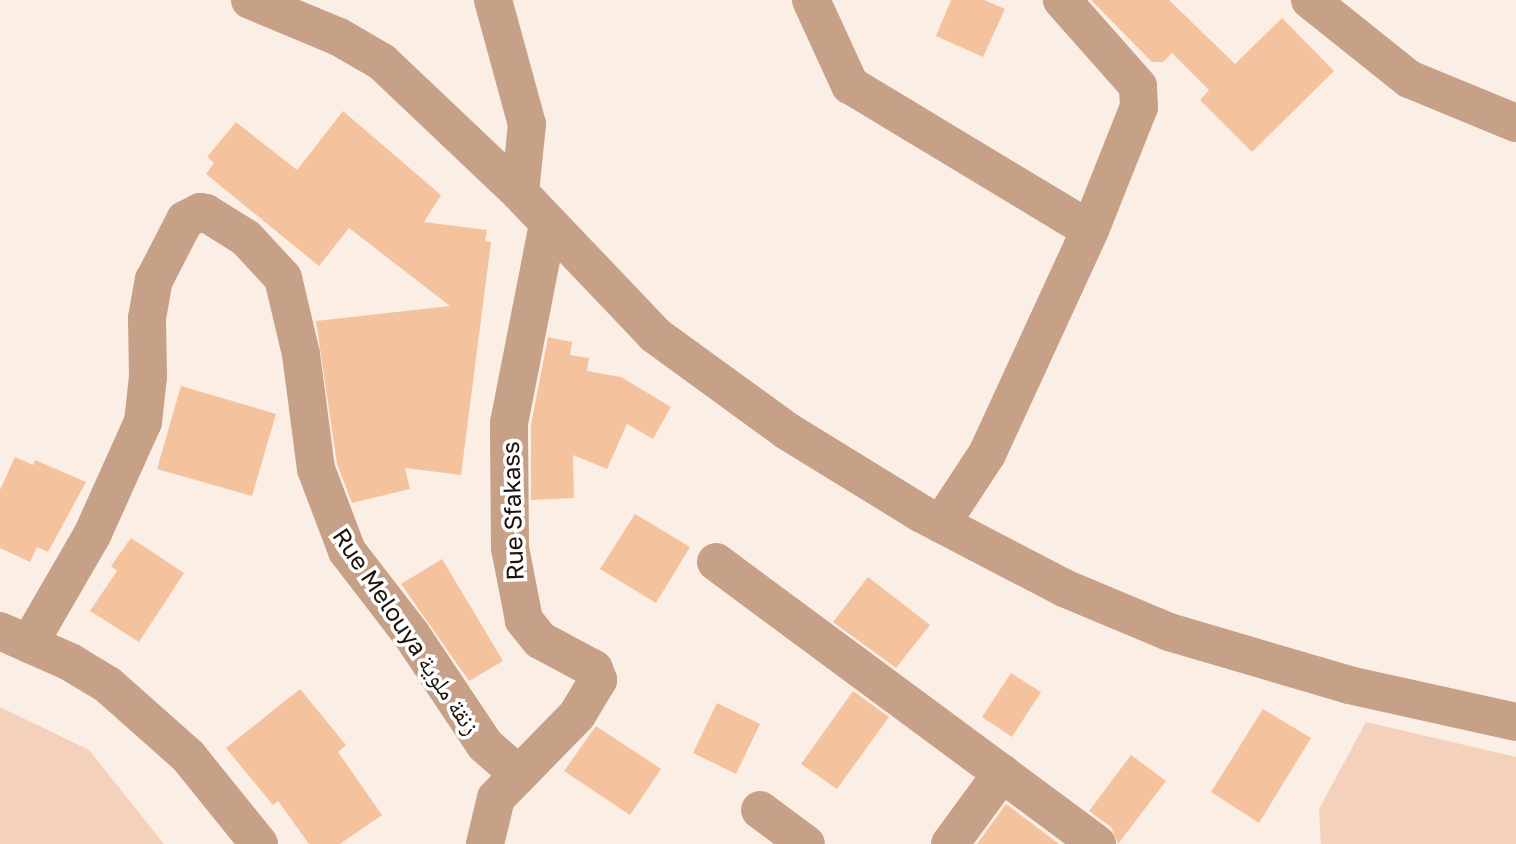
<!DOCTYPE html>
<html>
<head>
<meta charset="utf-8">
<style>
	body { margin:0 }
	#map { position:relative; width:1516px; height:844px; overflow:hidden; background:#fbeee4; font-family:"Golos Text","Noto Naskh Arabic",sans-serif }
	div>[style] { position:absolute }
	.green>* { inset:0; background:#f3d1ba }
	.building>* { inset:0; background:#f5c29e }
	.minor>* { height:38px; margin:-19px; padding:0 19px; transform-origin:19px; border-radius:19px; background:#c6a187 }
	span { translate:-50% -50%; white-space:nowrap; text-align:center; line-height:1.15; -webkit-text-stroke:7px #fefefe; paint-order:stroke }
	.street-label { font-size:24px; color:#1e130a }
</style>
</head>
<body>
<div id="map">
	<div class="green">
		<div style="clip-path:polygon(0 707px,89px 750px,164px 844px,0 844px)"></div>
		<div style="clip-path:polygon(1366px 722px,1516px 757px,1516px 844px,1321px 844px,1319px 809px)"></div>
	</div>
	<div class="building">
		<div style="clip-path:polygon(951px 0,984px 0,1005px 9px,983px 57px,936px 36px)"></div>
		<div style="clip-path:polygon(1091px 0,1169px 0,1235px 64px,1282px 18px,1334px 71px,1252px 152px,1200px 100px,1209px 90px,1172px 53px,1163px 62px,1152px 62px)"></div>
		<div style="clip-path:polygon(343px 111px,441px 195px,424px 222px,487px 230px,485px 241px,491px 242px,461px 475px,405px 468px,410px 489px,352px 503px,337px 464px,316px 321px,450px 306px,349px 228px,319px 266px,206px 174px,214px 163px,207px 157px,236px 122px,297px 170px)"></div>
		<div style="clip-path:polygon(548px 337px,572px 342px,570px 355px,589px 358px,587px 371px,621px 377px,671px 407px,653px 439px,627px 424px,607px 469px,573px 455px,574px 498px,531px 500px,531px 425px)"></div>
		<div style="clip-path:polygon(181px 386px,276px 414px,252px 496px,157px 469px)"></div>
		<div style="clip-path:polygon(15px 457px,33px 465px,35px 460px,86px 482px,48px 552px,37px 547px,30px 562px,0 548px,0 490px)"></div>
		<div style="clip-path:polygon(635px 514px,690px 547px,656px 603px,600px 569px)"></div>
		<div style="clip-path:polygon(131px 538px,184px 573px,139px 642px,90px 611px,117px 571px,111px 566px)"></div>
		<div style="clip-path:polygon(442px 559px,503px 661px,469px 681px,401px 584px)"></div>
		<div style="clip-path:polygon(868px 577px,930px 625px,896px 668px,833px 622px)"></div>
		<div style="clip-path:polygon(1011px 673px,1041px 692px,1012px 737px,982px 717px)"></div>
		<div style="clip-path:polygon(300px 689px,346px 745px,338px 752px,382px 815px,340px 844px,309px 844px,278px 801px,273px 805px,226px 748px)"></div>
		<div style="clip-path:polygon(853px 691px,889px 717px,837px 789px,801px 764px)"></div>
		<div style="clip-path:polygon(717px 703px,760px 724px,736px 774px,693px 753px)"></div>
		<div style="clip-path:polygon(1263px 709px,1311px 738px,1259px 823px,1211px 792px)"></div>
		<div style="clip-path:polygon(596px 726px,661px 769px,630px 815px,564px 771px)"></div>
		<div style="clip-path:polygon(1131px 755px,1166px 781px,1118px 844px,1111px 827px,1089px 811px)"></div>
		<div style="clip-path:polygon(1006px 804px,1059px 844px,977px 844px)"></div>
	</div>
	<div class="minor">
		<div style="left:250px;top:0;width:96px;rotate:22.6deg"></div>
		<div style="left:339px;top:37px;width:50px;rotate:30.2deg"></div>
		<div style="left:382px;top:62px;width:190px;rotate:43.5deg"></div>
		<div style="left:520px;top:193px;width:196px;rotate:46.4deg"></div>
		<div style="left:655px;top:335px;width:163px;rotate:36deg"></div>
		<div style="left:787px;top:431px;width:158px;rotate:31.6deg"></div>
		<div style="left:922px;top:514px;width:160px;rotate:27.5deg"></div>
		<div style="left:1064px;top:588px;width:114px;rotate:22.7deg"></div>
		<div style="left:1169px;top:632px;width:188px;rotate:16.4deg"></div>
		<div style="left:1349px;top:685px;width:171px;rotate:12.5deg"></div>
		<div style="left:493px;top:0;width:129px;rotate:74.7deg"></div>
		<div style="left:527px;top:124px;width:69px;rotate:95.8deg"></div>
		<div style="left:811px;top:0;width:94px;rotate:65.4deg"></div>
		<div style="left:850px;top:85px;width:280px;rotate:31.1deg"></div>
		<div style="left:1310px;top:0;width:127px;rotate:38.6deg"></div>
		<div style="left:1409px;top:79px;width:116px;rotate:22.4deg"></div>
		<div style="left:941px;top:524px;width:84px;rotate:-56.7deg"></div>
		<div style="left:987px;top:454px;width:247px;rotate:-65.3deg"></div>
		<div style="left:1090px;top:230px;width:132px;rotate:-68.3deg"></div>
		<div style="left:1139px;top:107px;width:21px;rotate:-93deg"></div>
		<div style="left:1138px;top:86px;width:115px;rotate:-131.5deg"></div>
		<div style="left:716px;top:562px;width:474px;rotate:36.5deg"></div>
		<div style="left:0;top:631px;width:77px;rotate:23.9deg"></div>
		<div style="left:70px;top:662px;width:44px;rotate:31.2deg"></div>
		<div style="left:108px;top:685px;width:107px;rotate:41.6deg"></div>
		<div style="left:188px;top:756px;width:113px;rotate:51.1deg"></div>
		<div style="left:29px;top:644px;width:128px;rotate:-60deg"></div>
		<div style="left:93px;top:533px;width:122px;rotate:-65.8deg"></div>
		<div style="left:143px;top:422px;width:45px;rotate:-83.7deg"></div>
		<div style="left:148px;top:377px;width:59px;rotate:-91deg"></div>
		<div style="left:147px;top:318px;width:39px;rotate:-80deg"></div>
		<div style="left:154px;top:280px;width:68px;rotate:-62.7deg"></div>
		<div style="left:185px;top:220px;width:17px;rotate:-28deg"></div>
		<div style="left:200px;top:212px;width:6px;rotate:9deg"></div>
		<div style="left:206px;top:213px;width:47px;rotate:32deg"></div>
		<div style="left:246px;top:238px;width:54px;rotate:47.2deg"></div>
		<div style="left:283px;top:278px;width:78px;rotate:76.7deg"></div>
		<div style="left:301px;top:354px;width:116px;rotate:82.6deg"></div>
		<div style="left:316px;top:469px;width:88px;rotate:69.3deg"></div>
		<div style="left:347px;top:551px;width:105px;rotate:52.4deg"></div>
		<div style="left:411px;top:634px;width:133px;rotate:56.3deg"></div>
		<div style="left:485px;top:745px;width:43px;rotate:41.2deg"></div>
		<div style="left:760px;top:810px;width:57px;rotate:36.5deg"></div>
		<div style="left:485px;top:844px;width:47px;rotate:-76.6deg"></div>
		<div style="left:496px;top:798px;width:116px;rotate:-45.7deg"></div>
		<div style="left:577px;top:715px;width:41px;rotate:-59deg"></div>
		<div style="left:598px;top:680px;width:12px;rotate:-110deg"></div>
		<div style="left:594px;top:669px;width:61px;rotate:-151.8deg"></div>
		<div style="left:540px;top:640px;width:26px;rotate:-129deg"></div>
		<div style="left:524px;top:620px;width:73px;rotate:-101deg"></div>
		<div style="left:510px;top:548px;width:125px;rotate:-90.5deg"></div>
		<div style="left:509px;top:423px;width:202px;rotate:-78.9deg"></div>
		<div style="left:950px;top:844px;width:88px;rotate:-53.8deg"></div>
	</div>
	<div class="street-label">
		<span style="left:512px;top:511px;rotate:-92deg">Rue Sfakass</span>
		<span style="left:407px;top:631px;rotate:56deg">Rue Melouya زنقة ملوية</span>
	</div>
</div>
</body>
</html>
